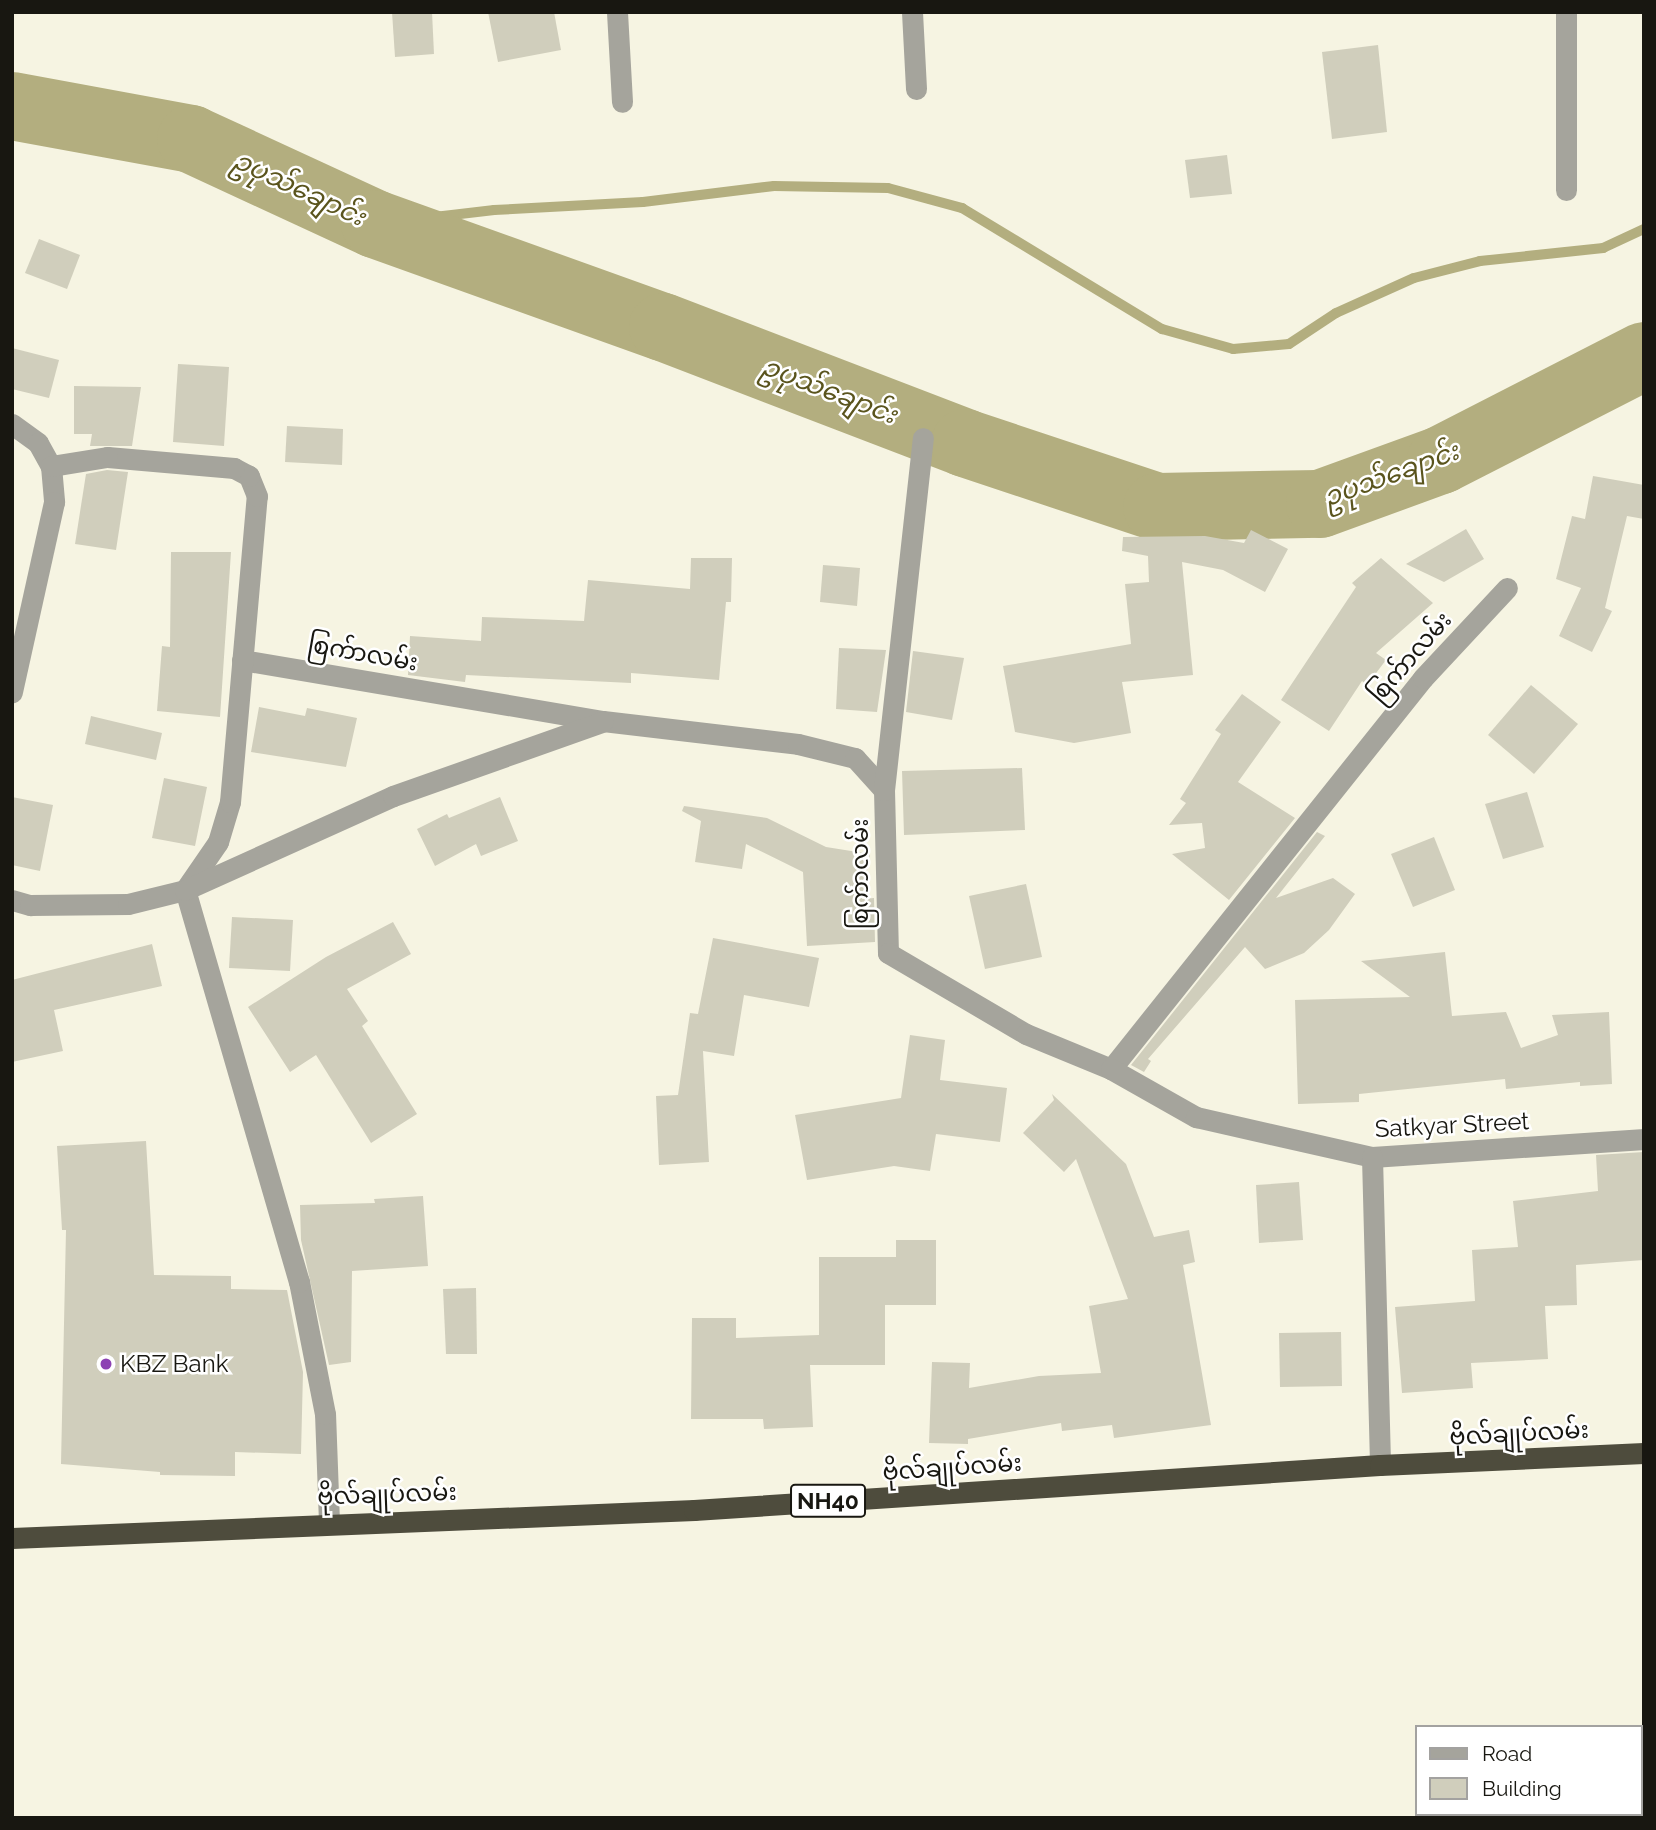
<!DOCTYPE html>
<html>
<head>
<meta charset="utf-8">
<style>
	body { margin:0 }
	#map { position:relative; width:1656px; height:1830px; overflow:hidden; background:#f6f4e2; font-family:Raleway,"Noto Sans Myanmar",sans-serif }
	div>[style] { position:absolute }
	.stream>* { height:10px; margin:-5px; padding:0 5px; transform-origin:5px; border-radius:5px; background:#b3ae7f }
	.river>* { height:68px; margin:-34px; padding:0 34px; transform-origin:34px; border-radius:34px; background:#b3ae7f }
	.building>* { inset:0; background:#d0cebc }
	.street>* { height:21px; margin:-10.5px; padding:0 10.5px; transform-origin:10.5px; border-radius:10.5px; background:#a5a49c }
	.highway>* { height:21px; margin:-10.5px; padding:0 10.5px; transform-origin:10.5px; border-radius:10.5px; background:#4e4c3d }
	.dots>* { width:19px; height:19px; translate:-50% -50%; box-sizing:border-box; border:4px solid #fff; border-radius:50% }
	span { translate:-50% -50%; white-space:nowrap; text-align:center; line-height:1.15; -webkit-text-stroke:5px #fff; paint-order:stroke }
	.shield-label span { padding:2px 5px; background:#fff; border:2px solid; border-radius:5px; -webkit-text-stroke-width:0 }
	.shield-label { font-size:23px; color:#181711; font-weight:700 }
	.street-label { font-size:24px; color:#181711 }
	.poi-label { font-size:24px; color:#181711 }
	.left { translate:0 -50%; text-align:left }
	.water-label { font-size:26px; color:#5a541d; font-style:italic }
	.frame { position:absolute; inset:0; border:14px solid #181711; pointer-events:none }
	.legend { position:absolute; left:1415px; top:1725px; width:228px; height:91px; box-sizing:border-box; background:#fff; border:2px solid #a3a2a0; margin:0; padding:9px 12px; list-style:none; font-size:21px; color:#181711 }
	.legend li { display:flex; align-items:center; gap:14px; height:35px }
	.legend b { width:35px; border:2px solid #a3a2a0 }
</style>
</head>
<body>
<div id="map">
	<div class="stream">
		<div style="left:375px;top:224px;width:120px;rotate:-6.7deg"></div>
		<div style="left:494px;top:210px;width:149px;rotate:-3.1deg"></div>
		<div style="left:643px;top:202px;width:132px;rotate:-7deg"></div>
		<div style="left:774px;top:186px;width:114px;rotate:1deg"></div>
		<div style="left:888px;top:188px;width:77px;rotate:15.1deg"></div>
		<div style="left:962px;top:208px;width:234px;rotate:31.2deg"></div>
		<div style="left:1162px;top:329px;width:74px;rotate:15.7deg"></div>
		<div style="left:1233px;top:349px;width:56px;rotate:-5.1deg"></div>
		<div style="left:1289px;top:344px;width:56px;rotate:-33.4deg"></div>
		<div style="left:1336px;top:313px;width:85px;rotate:-24.2deg"></div>
		<div style="left:1414px;top:278px;width:68px;rotate:-14.4deg"></div>
		<div style="left:1480px;top:261px;width:124px;rotate:-6deg"></div>
		<div style="left:1603px;top:248px;width:45px;rotate:-24.9deg"></div>
	</div>
	<div class="river">
		<div style="left:12px;top:106px;width:182px;rotate:10.4deg"></div>
		<div style="left:191px;top:139px;width:203px;rotate:24.8deg"></div>
		<div style="left:375px;top:224px;width:306px;rotate:19.7deg"></div>
		<div style="left:663px;top:327px;width:324px;rotate:21deg"></div>
		<div style="left:965px;top:443px;width:202px;rotate:18.4deg"></div>
		<div style="left:1157px;top:507px;width:163px;rotate:-1.1deg"></div>
		<div style="left:1320px;top:504px;width:129px;rotate:-20deg"></div>
		<div style="left:1441px;top:460px;width:228px;rotate:-27.1deg"></div>
	</div>
	<div class="building">
		<div style="clip-path:polygon(392px 12px,432px 12px,434px 54px,395px 57px)"></div>
		<div style="clip-path:polygon(488px 12px,554px 12px,561px 50px,498px 62px)"></div>
		<div style="clip-path:polygon(1378px 45px,1387px 132px,1332px 139px,1322px 52px)"></div>
		<div style="clip-path:polygon(1227px 155px,1232px 194px,1190px 198px,1185px 160px)"></div>
		<div style="clip-path:polygon(39px 239px,80px 255px,67px 289px,25px 273px)"></div>
		<div style="clip-path:polygon(12px 348px,59px 360px,49px 398px,12px 389px)"></div>
		<div style="clip-path:polygon(178px 364px,229px 367px,224px 446px,173px 442px)"></div>
		<div style="clip-path:polygon(74px 386px,141px 387px,132px 446px,90px 446px,92px 434px,74px 434px)"></div>
		<div style="clip-path:polygon(287px 426px,343px 429px,342px 465px,285px 462px)"></div>
		<div style="clip-path:polygon(107px 470px,128px 472px,116px 550px,75px 544px,86px 474px)"></div>
		<div style="clip-path:polygon(1593px 476px,1644px 485px,1644px 519px,1627px 516px,1605px 608px,1612px 611px,1592px 652px,1559px 636px,1581px 588px,1556px 579px,1572px 516px,1585px 519px)"></div>
		<div style="clip-path:polygon(1466px 529px,1484px 559px,1444px 582px,1406px 564px)"></div>
		<div style="clip-path:polygon(1251px 530px,1288px 549px,1265px 592px,1223px 570px,1182px 562px,1193px 675px,1122px 682px,1131px 733px,1074px 743px,1015px 732px,1003px 666px,1131px 644px,1125px 584px,1149px 582px,1148px 556px,1122px 551px,1123px 537px,1205px 536px,1244px 543px)"></div>
		<div style="clip-path:polygon(171px 552px,231px 552px,220px 717px,157px 711px,162px 646px,170px 647px)"></div>
		<div style="clip-path:polygon(691px 558px,732px 558px,731px 602px,726px 602px,719px 680px,631px 673px,631px 683px,466px 675px,465px 682px,408px 675px,410px 636px,481px 641px,482px 617px,584px 621px,588px 580px,690px 589px)"></div>
		<div style="clip-path:polygon(1381px 558px,1433px 603px,1376px 653px,1386px 660px,1367px 685px,1362px 681px,1329px 731px,1281px 700px,1356px 587px,1352px 583px)"></div>
		<div style="clip-path:polygon(823px 565px,860px 568px,857px 606px,820px 602px)"></div>
		<div style="clip-path:polygon(839px 648px,886px 650px,877px 712px,836px 709px)"></div>
		<div style="clip-path:polygon(913px 651px,964px 658px,952px 720px,906px 712px)"></div>
		<div style="clip-path:polygon(1531px 685px,1578px 724px,1534px 774px,1488px 735px)"></div>
		<div style="clip-path:polygon(1242px 694px,1281px 722px,1238px 782px,1295px 818px,1229px 900px,1172px 854px,1205px 848px,1202px 823px,1169px 825px,1186px 803px,1180px 799px,1221px 734px,1215px 730px)"></div>
		<div style="clip-path:polygon(259px 707px,305px 716px,307px 708px,357px 718px,346px 767px,251px 752px)"></div>
		<div style="clip-path:polygon(91px 716px,162px 733px,156px 760px,85px 744px)"></div>
		<div style="clip-path:polygon(1022px 768px,1025px 830px,904px 835px,902px 771px)"></div>
		<div style="clip-path:polygon(164px 778px,207px 787px,195px 846px,152px 838px)"></div>
		<div style="clip-path:polygon(1527px 792px,1544px 847px,1503px 859px,1485px 804px)"></div>
		<div style="clip-path:polygon(12px 797px,53px 805px,40px 871px,12px 865px)"></div>
		<div style="clip-path:polygon(500px 797px,518px 841px,481px 856px,476px 844px,435px 866px,417px 829px,447px 814px,449px 818px)"></div>
		<div style="clip-path:polygon(684px 806px,767px 818px,826px 847px,870px 854px,862px 899px,874px 898px,875px 942px,807px 946px,803px 872px,746px 844px,742px 869px,695px 862px,701px 821px,682px 811px)"></div>
		<div style="clip-path:polygon(1317px 832px,1325px 836px,1276px 898px,1333px 878px,1355px 894px,1329px 930px,1304px 953px,1265px 969px,1245px 947px,1148px 1059px,1151px 1061px,1144px 1072px,1131px 1065px)"></div>
		<div style="clip-path:polygon(1434px 837px,1455px 890px,1413px 907px,1391px 854px)"></div>
		<div style="clip-path:polygon(1026px 884px,1042px 957px,985px 969px,969px 896px)"></div>
		<div style="clip-path:polygon(232px 917px,293px 920px,290px 971px,229px 968px)"></div>
		<div style="clip-path:polygon(393px 922px,411px 954px,347px 989px,368px 1021px,362px 1026px,417px 1114px,371px 1143px,316px 1055px,290px 1072px,248px 1007px,326px 957px)"></div>
		<div style="clip-path:polygon(713px 938px,819px 958px,809px 1007px,744px 995px,734px 1056px,703px 1051px,709px 1162px,659px 1165px,656px 1096px,678px 1095px,690px 1013px,698px 1014px)"></div>
		<div style="clip-path:polygon(152px 944px,162px 986px,54px 1010px,63px 1051px,12px 1062px,12px 980px)"></div>
		<div style="clip-path:polygon(1445px 952px,1452px 1016px,1506px 1012px,1521px 1048px,1558px 1035px,1552px 1015px,1609px 1012px,1612px 1084px,1580px 1086px,1580px 1082px,1506px 1089px,1505px 1079px,1359px 1094px,1359px 1102px,1298px 1104px,1295px 1000px,1410px 997px,1361px 961px)"></div>
		<div style="clip-path:polygon(910px 1035px,945px 1040px,940px 1080px,1007px 1088px,1000px 1142px,936px 1134px,930px 1171px,894px 1166px,807px 1180px,795px 1115px,901px 1098px)"></div>
		<div style="clip-path:polygon(1052px 1094px,1126px 1164px,1154px 1237px,1189px 1230px,1195px 1262px,1183px 1265px,1211px 1425px,1114px 1438px,1112px 1425px,1062px 1431px,1061px 1423px,968px 1439px,968px 1444px,929px 1443px,932px 1362px,970px 1363px,969px 1388px,1039px 1376px,1101px 1373px,1089px 1306px,1128px 1299px,1076px 1159px,1064px 1172px,1023px 1133px,1054px 1100px)"></div>
		<div style="clip-path:polygon(146px 1141px,154px 1275px,231px 1276px,231px 1289px,287px 1290px,303px 1372px,301px 1454px,235px 1452px,235px 1476px,160px 1475px,160px 1472px,61px 1464px,66px 1230px,62px 1230px,57px 1146px)"></div>
		<div style="clip-path:polygon(1644px 1152px,1644px 1260px,1576px 1265px,1577px 1305px,1545px 1306px,1548px 1359px,1471px 1363px,1473px 1388px,1402px 1393px,1395px 1307px,1475px 1301px,1472px 1250px,1518px 1247px,1513px 1201px,1598px 1191px,1596px 1155px)"></div>
		<div style="clip-path:polygon(1299px 1182px,1303px 1240px,1259px 1243px,1256px 1185px)"></div>
		<div style="clip-path:polygon(423px 1196px,428px 1266px,352px 1271px,351px 1362px,329px 1365px,301px 1240px,300px 1205px,375px 1203px,374px 1199px)"></div>
		<div style="clip-path:polygon(896px 1240px,936px 1240px,936px 1305px,885px 1305px,885px 1365px,810px 1365px,813px 1427px,764px 1429px,763px 1419px,691px 1419px,692px 1318px,736px 1318px,736px 1338px,819px 1335px,819px 1257px,896px 1257px)"></div>
		<div style="clip-path:polygon(476px 1288px,477px 1354px,446px 1354px,443px 1289px)"></div>
		<div style="clip-path:polygon(1341px 1332px,1342px 1386px,1280px 1387px,1279px 1333px)"></div>
	</div>
	<div class="street">
		<div style="left:617px;top:12px;width:90px;rotate:86.8deg"></div>
		<div style="left:912px;top:12px;width:77px;rotate:87deg"></div>
		<div style="left:1566px;top:12px;width:178px;rotate:90deg"></div>
		<div style="left:12px;top:424px;width:32px;rotate:36deg"></div>
		<div style="left:38px;top:443px;width:26px;rotate:61deg"></div>
		<div style="left:51px;top:466px;width:36px;rotate:85deg"></div>
		<div style="left:54px;top:502px;width:195px;rotate:102.5deg"></div>
		<div style="left:242px;top:660px;width:366px;rotate:9.6deg"></div>
		<div style="left:603px;top:721px;width:196px;rotate:6.7deg"></div>
		<div style="left:798px;top:744px;width:59px;rotate:13.8deg"></div>
		<div style="left:855px;top:758px;width:43px;rotate:47.8deg"></div>
		<div style="left:884px;top:790px;width:163px;rotate:88.6deg"></div>
		<div style="left:888px;top:953px;width:160px;rotate:30.4deg"></div>
		<div style="left:1026px;top:1034px;width:92px;rotate:22.4deg"></div>
		<div style="left:1111px;top:1069px;width:500px;rotate:-51.41deg"></div>
		<div style="left:1423px;top:678px;width:123px;rotate:-47deg"></div>
		<div style="left:884px;top:790px;width:354px;rotate:-83.7deg"></div>
		<div style="left:12px;top:900px;width:19px;rotate:16deg"></div>
		<div style="left:30px;top:905px;width:98px;rotate:-0.6deg"></div>
		<div style="left:128px;top:904px;width:59px;rotate:-13.8deg"></div>
		<div style="left:185px;top:890px;width:58px;rotate:-55.5deg"></div>
		<div style="left:218px;top:842px;width:42px;rotate:-73.3deg"></div>
		<div style="left:230px;top:802px;width:307px;rotate:-85deg"></div>
		<div style="left:257px;top:496px;width:22px;rotate:-112deg"></div>
		<div style="left:249px;top:476px;width:17px;rotate:-152deg"></div>
		<div style="left:234px;top:468px;width:127px;rotate:-175deg"></div>
		<div style="left:107px;top:457px;width:57px;rotate:170.9deg"></div>
		<div style="left:1111px;top:1069px;width:98px;rotate:29.5deg"></div>
		<div style="left:1196px;top:1117px;width:180px;rotate:12.8deg"></div>
		<div style="left:1372px;top:1157px;width:273px;rotate:-3.8deg"></div>
		<div style="left:1372px;top:1157px;width:308px;rotate:88.5deg"></div>
		<div style="left:329px;top:1522px;width:108px;rotate:-92.1deg"></div>
		<div style="left:325px;top:1414px;width:135px;rotate:-101.1deg"></div>
		<div style="left:299px;top:1282px;width:408px;rotate:-106.2deg"></div>
		<div style="left:185px;top:890px;width:228px;rotate:-24.3deg"></div>
		<div style="left:393px;top:796px;width:222px;rotate:-19.5deg"></div>
	</div>
	<div class="highway">
		<div style="left:12px;top:1538px;width:683px;rotate:-2.35deg"></div>
		<div style="left:694px;top:1510px;width:687px;rotate:-3.75deg"></div>
		<div style="left:1380px;top:1465px;width:264px;rotate:-2.6deg"></div>
	</div>
	<div class="dots">
		<div style="left:106px;top:1364px;background:#8d41b3"></div>
	</div>
	<div class="shield-label">
		<span style="left:828px;top:1501px">NH40</span>
	</div>
	<div class="street-label">
		<span style="left:363px;top:653px;rotate:10deg">စြက်ာလမ်း</span>
		<span style="left:1410px;top:657px;rotate:-49deg">စြက်ာလမ်း</span>
		<span style="left:860px;top:874px;rotate:-90deg">စြက်ာလမ်း</span>
		<span style="left:1452px;top:1125px;rotate:-3deg">Satkyar Street</span>
		<span style="left:1519px;top:1433px;rotate:-3deg">ဗိုလ်ချုပ်လမ်း</span>
		<span style="left:952px;top:1467px;rotate:-4deg">ဗိုလ်ချုပ်လမ်း</span>
		<span style="left:387px;top:1494px;rotate:-2deg">ဗိုလ်ချုပ်လမ်း</span>
	</div>
	<div class="poi-label">
		<span class="left" style="left:120px;top:1364px">KBZ Bank</span>
	</div>
	<div class="water-label">
		<span style="left:299px;top:189px;rotate:25deg">ဥပုသ်ချောင်း</span>
		<span style="left:829px;top:391px;rotate:21deg">ဥပုသ်ချောင်း</span>
		<span style="left:1391px;top:475px;rotate:-20deg">ဥပုသ်ချောင်း</span>
	</div>
	<div class="frame"></div>
	<ul class="legend">
	<li><b style="height:9px;background:#a5a49c"></b>Road</li>
	<li><b style="height:19px;background:#d0cebc"></b>Building</li>
	</ul>
</div>
</body>
</html>
